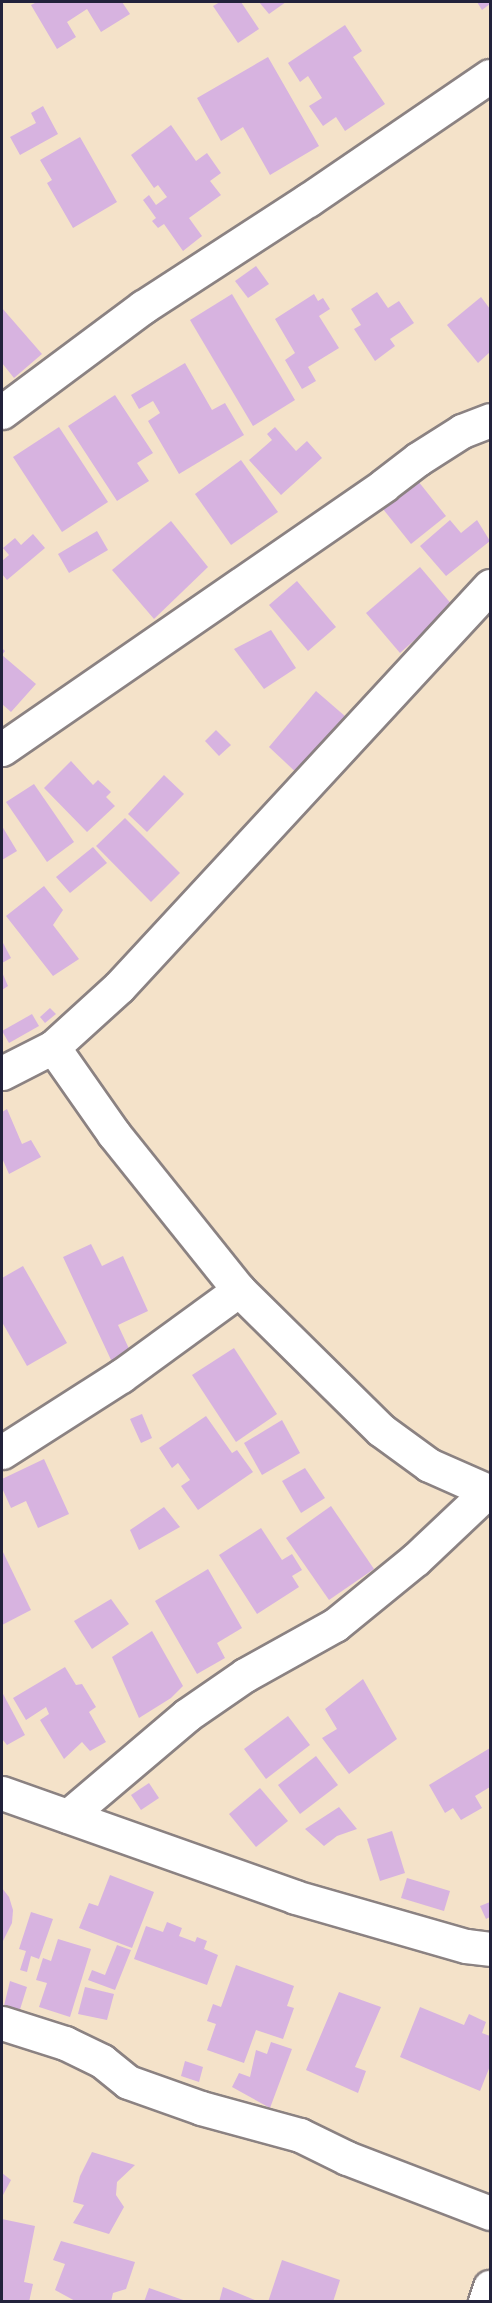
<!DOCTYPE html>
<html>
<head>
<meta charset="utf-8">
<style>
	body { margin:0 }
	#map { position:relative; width:492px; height:2303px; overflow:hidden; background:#f4e2c9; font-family:Delius,sans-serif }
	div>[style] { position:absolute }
	.building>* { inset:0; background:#d7b3e0 }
	.roads { filter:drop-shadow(2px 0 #8b8282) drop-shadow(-2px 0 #8b8282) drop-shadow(0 2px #8b8282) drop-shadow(0 -2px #8b8282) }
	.street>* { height:33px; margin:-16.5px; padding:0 16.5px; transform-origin:16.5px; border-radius:16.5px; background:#fff }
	span { translate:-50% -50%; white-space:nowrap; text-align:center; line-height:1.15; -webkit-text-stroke:4.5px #f7f3e8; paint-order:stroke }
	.frame { position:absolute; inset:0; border:3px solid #22223b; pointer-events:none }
</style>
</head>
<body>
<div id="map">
	<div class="building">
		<div style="clip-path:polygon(37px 2px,122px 2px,130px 14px,101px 32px,87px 9px,67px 22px,76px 37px,57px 49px,31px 5px)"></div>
		<div style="clip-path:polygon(220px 2px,241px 2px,259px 29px,238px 43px,213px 6px)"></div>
		<div style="clip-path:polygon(259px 2px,286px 2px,269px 14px)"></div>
		<div style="clip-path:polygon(477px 2px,490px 2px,490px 4px,482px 10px)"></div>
		<div style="clip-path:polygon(345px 25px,362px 51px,353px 57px,385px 104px,345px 131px,336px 117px,323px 126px,309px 106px,322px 98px,308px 76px,300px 82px,288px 63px)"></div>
		<div style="clip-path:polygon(268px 57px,319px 146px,270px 175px,243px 127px,221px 141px,197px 98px)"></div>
		<div style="clip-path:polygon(43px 106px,58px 134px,20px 155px,10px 137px,36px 123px,31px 113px)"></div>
		<div style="clip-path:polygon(171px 125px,196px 161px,207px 153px,221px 173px,210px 181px,221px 195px,189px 218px,202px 236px,183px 251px,164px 224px,158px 228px,152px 221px,156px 218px,143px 200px,149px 195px,156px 205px,167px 197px,158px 185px,154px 188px,131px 155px)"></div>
		<div style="clip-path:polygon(80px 137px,117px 202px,73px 228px,47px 183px,52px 180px,40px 160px)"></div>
		<div style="clip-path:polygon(256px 266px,269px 284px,248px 298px,235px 281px)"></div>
		<div style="clip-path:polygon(377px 292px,388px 308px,399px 301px,414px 323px,390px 339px,395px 346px,375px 361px,354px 329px,361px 325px,351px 309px)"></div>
		<div style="clip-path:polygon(232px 294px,295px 400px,253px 426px,190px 320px)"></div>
		<div style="clip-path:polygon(314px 294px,318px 301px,323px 298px,330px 309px,319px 316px,339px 348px,308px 367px,316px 381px,302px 389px,285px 360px,295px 353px,275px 319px)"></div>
		<div style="clip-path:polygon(481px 297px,490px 309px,490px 352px,478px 363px,447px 325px)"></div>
		<div style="clip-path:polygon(2px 308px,42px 354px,14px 378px,2px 363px)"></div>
		<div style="clip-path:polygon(185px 363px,212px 410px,225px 403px,244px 435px,179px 474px,148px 421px,160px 413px,153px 401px,139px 409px,131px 395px)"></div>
		<div style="clip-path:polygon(115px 395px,153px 453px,137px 463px,149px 481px,117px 501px,68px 426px)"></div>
		<div style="clip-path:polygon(59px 427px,108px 502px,62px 532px,13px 457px)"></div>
		<div style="clip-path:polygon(275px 427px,296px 451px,307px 441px,322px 458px,281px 495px,249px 460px,272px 440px,267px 434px)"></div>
		<div style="clip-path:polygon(241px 460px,278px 512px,231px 545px,195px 494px)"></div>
		<div style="clip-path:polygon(414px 476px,446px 516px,411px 544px,379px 504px)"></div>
		<div style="clip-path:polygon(450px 520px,461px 533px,477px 520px,490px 541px,446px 576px,420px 546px)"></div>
		<div style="clip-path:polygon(171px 521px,208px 567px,154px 619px,112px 570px)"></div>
		<div style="clip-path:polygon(97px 531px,108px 550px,69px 573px,58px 554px)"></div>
		<div style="clip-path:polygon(33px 534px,45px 548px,7px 580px,2px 574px,2px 561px,9px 555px,3px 548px,15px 538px,21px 545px)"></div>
		<div style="clip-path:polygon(420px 567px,453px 606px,400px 653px,366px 613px)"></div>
		<div style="clip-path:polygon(297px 581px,336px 627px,308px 651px,269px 605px)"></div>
		<div style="clip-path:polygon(271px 630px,296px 668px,264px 689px,234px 649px)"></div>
		<div style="clip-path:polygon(2px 648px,5px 651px,2px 655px,36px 684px,11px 712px,2px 704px)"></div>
		<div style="clip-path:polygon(316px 691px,346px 717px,301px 777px,269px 747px)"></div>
		<div style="clip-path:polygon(216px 730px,231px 745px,219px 756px,205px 741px)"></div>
		<div style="clip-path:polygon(71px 761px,93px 785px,98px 780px,111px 792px,106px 797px,115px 806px,87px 832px,44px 788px)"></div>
		<div style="clip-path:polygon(164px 775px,184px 794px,147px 832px,128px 814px)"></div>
		<div style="clip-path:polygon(34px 784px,74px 842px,47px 862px,6px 802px)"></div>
		<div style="clip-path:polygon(125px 818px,180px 873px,151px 902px,96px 846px)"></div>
		<div style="clip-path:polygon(2px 826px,17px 851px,2px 860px)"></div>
		<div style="clip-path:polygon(93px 847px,107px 863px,70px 893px,56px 877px)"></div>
		<div style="clip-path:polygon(44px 886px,63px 910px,53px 925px,79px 959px,53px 976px,6px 916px)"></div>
		<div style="clip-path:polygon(2px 941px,11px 958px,2px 963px)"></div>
		<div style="clip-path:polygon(2px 972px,8px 986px,2px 990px)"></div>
		<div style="clip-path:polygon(50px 1008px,56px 1014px,45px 1023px,40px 1017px)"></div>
		<div style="clip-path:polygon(32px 1014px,39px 1026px,9px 1043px,2px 1031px)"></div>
		<div style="clip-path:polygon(7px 1109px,22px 1144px,31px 1140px,41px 1157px,9px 1174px,2px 1158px,2px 1112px)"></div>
		<div style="clip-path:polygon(91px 1244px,102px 1266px,123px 1256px,148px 1311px,118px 1325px,131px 1353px,112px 1362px,63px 1257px)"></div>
		<div style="clip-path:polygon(23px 1266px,67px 1343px,27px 1366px,2px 1322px,2px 1278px)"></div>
		<div style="clip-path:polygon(234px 1348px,277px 1414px,236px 1442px,192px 1375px)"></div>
		<div style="clip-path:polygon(142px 1414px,152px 1438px,141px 1443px,130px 1419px)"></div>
		<div style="clip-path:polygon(206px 1416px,232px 1453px,237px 1450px,253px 1472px,198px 1510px,181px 1486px,190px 1480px,178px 1463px,172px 1468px,159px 1448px)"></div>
		<div style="clip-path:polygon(282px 1420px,300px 1453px,262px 1475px,244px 1443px)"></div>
		<div style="clip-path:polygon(44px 1459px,69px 1514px,38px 1528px,26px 1501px,11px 1508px,2px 1488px,2px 1479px)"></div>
		<div style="clip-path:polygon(305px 1468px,325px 1498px,301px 1513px,282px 1481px)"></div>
		<div style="clip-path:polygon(331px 1506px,374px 1569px,329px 1600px,286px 1538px)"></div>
		<div style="clip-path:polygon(164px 1507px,180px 1527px,139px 1550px,130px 1530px)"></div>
		<div style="clip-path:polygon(261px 1528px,282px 1560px,292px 1554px,302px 1570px,292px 1576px,299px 1587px,257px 1614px,219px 1555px)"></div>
		<div style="clip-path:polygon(2px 1550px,31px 1610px,2px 1625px)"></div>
		<div style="clip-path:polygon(208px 1569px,242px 1628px,217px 1643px,225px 1658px,197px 1674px,155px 1601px)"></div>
		<div style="clip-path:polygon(111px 1599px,129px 1624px,92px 1649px,74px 1621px)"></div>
		<div style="clip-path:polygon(152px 1631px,183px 1686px,171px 1698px,139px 1718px,112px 1657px)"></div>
		<div style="clip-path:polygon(65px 1667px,76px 1685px,82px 1684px,96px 1707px,89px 1712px,106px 1742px,90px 1751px,82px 1742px,64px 1759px,40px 1720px,49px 1714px,46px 1707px,26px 1720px,13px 1698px)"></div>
		<div style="clip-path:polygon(363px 1679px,397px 1739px,349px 1774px,322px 1738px,337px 1729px,325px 1709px)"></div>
		<div style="clip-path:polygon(2px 1692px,25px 1735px,7px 1745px,2px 1739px)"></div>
		<div style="clip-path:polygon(288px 1716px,310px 1745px,266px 1779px,244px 1749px)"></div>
		<div style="clip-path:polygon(490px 1748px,490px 1787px,475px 1796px,482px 1808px,461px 1820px,453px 1808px,445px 1813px,429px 1785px)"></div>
		<div style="clip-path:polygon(316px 1756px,338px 1785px,300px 1814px,278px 1785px)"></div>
		<div style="clip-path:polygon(149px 1783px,159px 1798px,141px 1810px,131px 1795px)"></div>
		<div style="clip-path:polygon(260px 1788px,288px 1821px,256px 1847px,229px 1814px)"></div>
		<div style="clip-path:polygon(339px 1807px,357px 1829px,337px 1836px,324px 1846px,305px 1829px)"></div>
		<div style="clip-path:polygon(392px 1831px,405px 1873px,380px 1881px,367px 1839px)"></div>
		<div style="clip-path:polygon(110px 1875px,154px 1892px,132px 1948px,79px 1928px,89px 1903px,98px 1906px)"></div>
		<div style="clip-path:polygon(407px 1878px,450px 1891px,444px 1911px,401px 1898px)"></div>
		<div style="clip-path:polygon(2px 1888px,9px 1897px,13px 1910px,12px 1923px,2px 1943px)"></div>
		<div style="clip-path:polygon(490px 1902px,490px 1917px,486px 1919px,480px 1906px)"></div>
		<div style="clip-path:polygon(31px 1912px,53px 1919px,39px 1959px,31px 1956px,27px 1972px,20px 1970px,26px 1951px,19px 1949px)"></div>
		<div style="clip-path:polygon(167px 1922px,182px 1928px,179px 1936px,195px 1942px,197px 1937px,207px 1941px,204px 1949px,218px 1955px,207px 1985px,134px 1959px,146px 1926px,163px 1932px)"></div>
		<div style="clip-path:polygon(58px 1939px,91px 1949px,70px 2017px,39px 2007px,47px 1983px,36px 1980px,43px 1958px,51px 1961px)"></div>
		<div style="clip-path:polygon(117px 1945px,131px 1950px,115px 1990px,88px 1980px,92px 1970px,105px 1975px)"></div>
		<div style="clip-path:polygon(236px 1965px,294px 1986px,287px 2006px,294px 2008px,283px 2039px,256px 2030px,244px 2063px,207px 2050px,216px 2024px,207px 2021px,213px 2004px,221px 2007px)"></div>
		<div style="clip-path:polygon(10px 1981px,27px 1987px,17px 2019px,2px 2014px)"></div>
		<div style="clip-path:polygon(85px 1987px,114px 1994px,107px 2020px,78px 2014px)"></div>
		<div style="clip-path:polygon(339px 1992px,381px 2007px,355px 2067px,366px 2071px,358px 2093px,306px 2070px)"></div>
		<div style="clip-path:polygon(420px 2007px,464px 2025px,469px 2014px,486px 2022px,482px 2033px,490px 2036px,490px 2066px,480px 2091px,400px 2057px)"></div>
		<div style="clip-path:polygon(271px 2042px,292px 2049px,270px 2108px,232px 2087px,239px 2073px,250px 2077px,256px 2050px,267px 2054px)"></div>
		<div style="clip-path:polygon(185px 2061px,203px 2067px,199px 2082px,181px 2076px)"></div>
		<div style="clip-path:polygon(92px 2152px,135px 2165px,117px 2182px,116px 2195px,124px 2207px,109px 2234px,73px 2223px,84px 2205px,73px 2202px,80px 2176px)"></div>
		<div style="clip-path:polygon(2px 2173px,11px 2180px,2px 2197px)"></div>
		<div style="clip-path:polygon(2px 2219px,35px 2226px,24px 2282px,33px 2284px,29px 2302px,2px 2302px)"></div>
		<div style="clip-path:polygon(61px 2241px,135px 2262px,126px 2289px,113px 2293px,111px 2302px,77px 2302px,55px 2290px,65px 2264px,53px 2260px)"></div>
		<div style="clip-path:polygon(282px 2260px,340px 2280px,333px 2302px,268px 2302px)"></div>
		<div style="clip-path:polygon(223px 2287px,257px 2301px,257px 2302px,219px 2302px)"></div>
		<div style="clip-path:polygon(149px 2288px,186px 2301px,186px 2302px,144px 2302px)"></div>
	</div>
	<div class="roads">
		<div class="street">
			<div style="left:2px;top:412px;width:176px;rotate:-36.7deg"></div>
			<div style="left:143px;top:307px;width:197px;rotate:-33deg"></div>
			<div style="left:308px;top:200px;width:220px;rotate:-34.3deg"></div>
			<div style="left:490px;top:586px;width:546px;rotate:132.77deg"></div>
			<div style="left:119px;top:987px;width:89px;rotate:137.7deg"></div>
			<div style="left:53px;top:1047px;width:106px;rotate:55deg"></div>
			<div style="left:114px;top:1134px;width:200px;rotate:51.3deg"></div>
			<div style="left:239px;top:1290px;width:199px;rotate:44.6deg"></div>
			<div style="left:381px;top:1430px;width:59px;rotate:36.1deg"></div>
			<div style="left:429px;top:1465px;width:64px;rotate:23.8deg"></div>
			<div style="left:488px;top:1491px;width:2px;rotate:-27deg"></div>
			<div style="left:2px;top:749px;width:464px;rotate:-34.6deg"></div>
			<div style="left:384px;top:485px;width:43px;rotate:-37.4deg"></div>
			<div style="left:418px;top:459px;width:52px;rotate:-32.5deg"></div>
			<div style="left:462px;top:431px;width:30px;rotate:-21deg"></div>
			<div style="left:2px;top:1073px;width:57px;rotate:-27deg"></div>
			<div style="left:2px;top:1452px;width:141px;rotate:-32.6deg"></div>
			<div style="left:121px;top:1376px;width:146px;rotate:-36.1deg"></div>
			<div style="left:2px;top:1793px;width:311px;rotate:19.5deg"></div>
			<div style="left:295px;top:1897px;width:178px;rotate:16deg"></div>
			<div style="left:466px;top:1946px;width:24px;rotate:7deg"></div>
			<div style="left:68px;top:1816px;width:156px;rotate:-40.3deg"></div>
			<div style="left:187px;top:1715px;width:70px;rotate:-34.6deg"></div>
			<div style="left:245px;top:1675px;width:103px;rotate:-29.1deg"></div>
			<div style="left:335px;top:1625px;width:104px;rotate:-39.2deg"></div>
			<div style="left:416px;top:1559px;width:99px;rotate:-43.4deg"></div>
			<div style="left:2px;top:2023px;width:66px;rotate:17.6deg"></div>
			<div style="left:65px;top:2043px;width:41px;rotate:25.9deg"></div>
			<div style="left:102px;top:2061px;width:33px;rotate:39deg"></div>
			<div style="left:128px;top:2082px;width:77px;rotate:19.6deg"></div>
			<div style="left:201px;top:2108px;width:103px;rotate:15.3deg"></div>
			<div style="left:300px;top:2135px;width:52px;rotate:26.1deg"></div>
			<div style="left:347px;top:2158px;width:153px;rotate:21deg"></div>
			<div style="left:485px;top:2302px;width:16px;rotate:-72deg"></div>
		</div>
	</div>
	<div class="frame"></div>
</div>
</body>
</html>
